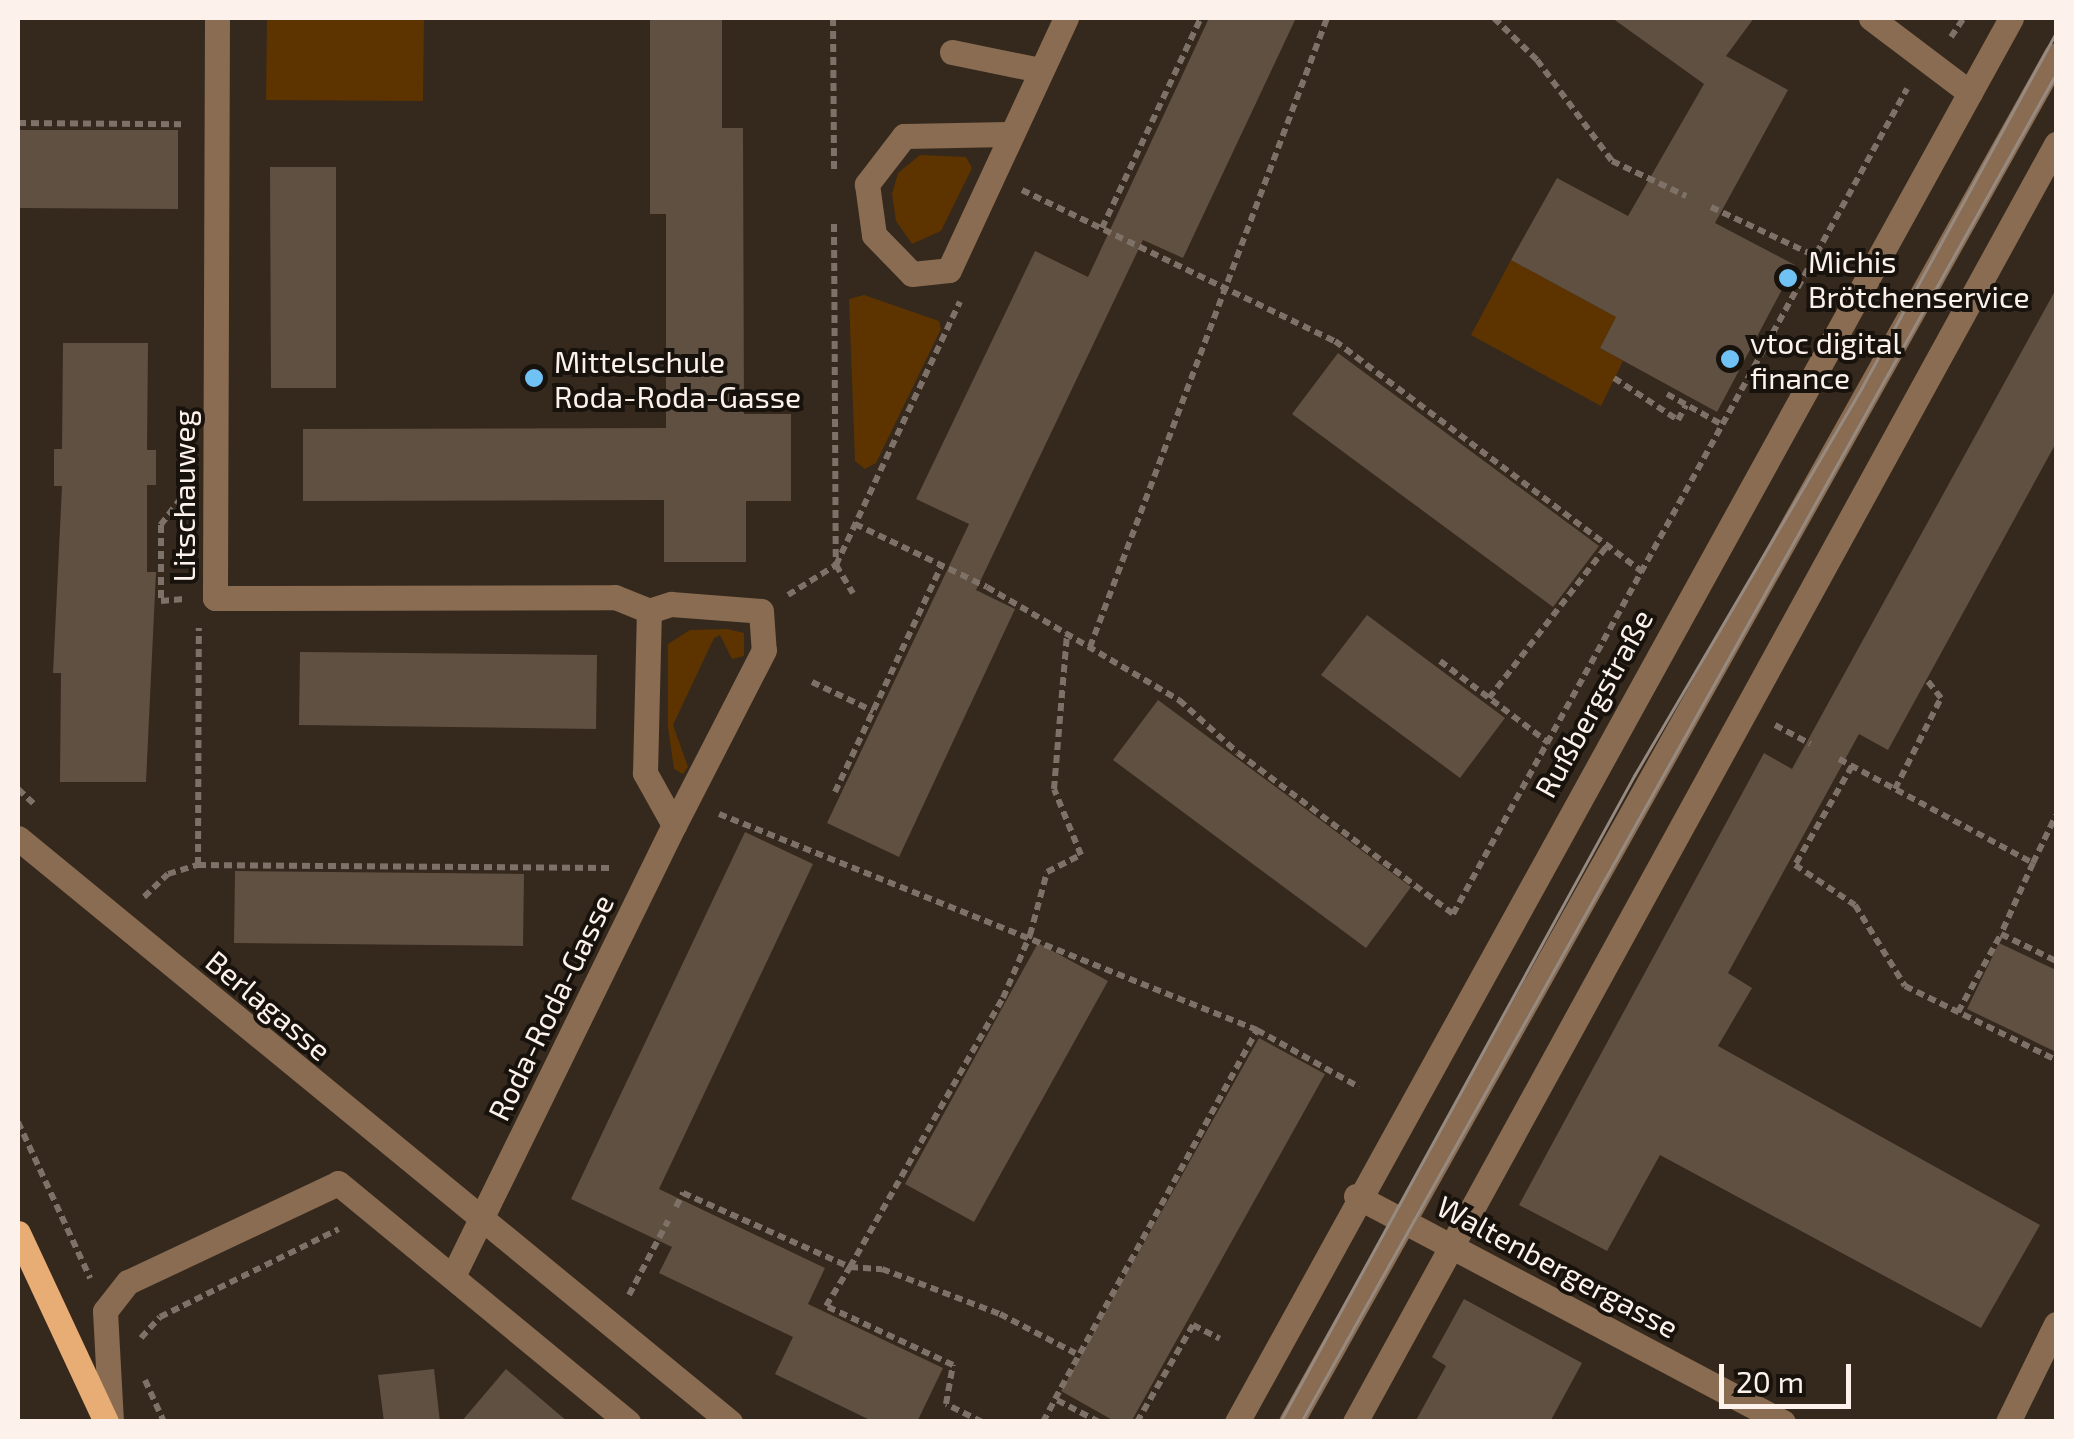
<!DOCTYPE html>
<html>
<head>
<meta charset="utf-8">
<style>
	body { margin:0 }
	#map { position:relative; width:2074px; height:1439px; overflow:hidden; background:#35281c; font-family:"Exo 2",sans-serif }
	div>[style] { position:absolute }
	.green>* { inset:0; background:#5d3400 }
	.building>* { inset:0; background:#5f5042 }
	.path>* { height:6px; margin-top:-3px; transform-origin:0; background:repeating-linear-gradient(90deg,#7e7268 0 8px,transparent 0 13px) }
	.minor>* { height:25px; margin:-12.5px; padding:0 12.5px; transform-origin:12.5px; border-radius:12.5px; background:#896c52 }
	.major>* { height:25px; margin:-12.5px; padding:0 12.5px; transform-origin:12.5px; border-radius:12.5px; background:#e8ac75 }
	.tram>* { height:2.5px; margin:-1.25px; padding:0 1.25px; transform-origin:1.25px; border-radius:1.25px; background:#968a81 }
	.dots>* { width:28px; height:28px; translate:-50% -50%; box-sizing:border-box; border:5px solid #18120d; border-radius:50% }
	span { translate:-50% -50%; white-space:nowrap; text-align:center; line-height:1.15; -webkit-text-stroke:8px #18120d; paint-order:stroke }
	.poi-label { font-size:30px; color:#fcf2eb }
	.left { translate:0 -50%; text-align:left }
	.street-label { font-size:30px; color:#fcf2eb }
	.frame { position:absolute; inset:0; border:20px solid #fcf2eb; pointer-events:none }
	.scale { position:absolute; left:1719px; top:1364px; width:132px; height:45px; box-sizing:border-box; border:5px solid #fcf2eb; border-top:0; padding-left:12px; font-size:30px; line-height:35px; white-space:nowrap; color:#fcf2eb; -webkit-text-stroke:8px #18120d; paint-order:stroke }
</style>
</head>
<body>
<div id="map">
	<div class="green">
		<div style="clip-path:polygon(267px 18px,424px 18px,423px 101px,266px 100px)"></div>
		<div style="clip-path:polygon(920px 155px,966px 157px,972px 168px,941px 231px,912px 244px,896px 221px,892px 194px,898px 173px)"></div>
		<div style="clip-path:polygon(1511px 260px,1616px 317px,1600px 348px,1623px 361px,1601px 406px,1471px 335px)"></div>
		<div style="clip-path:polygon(864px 295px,939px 321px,941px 329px,876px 463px,865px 469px,855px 461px,849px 299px)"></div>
		<div style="clip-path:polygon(727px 629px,744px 633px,744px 656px,732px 659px,720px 635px,714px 638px,673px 725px,688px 767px,683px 774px,674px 769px,668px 727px,668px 644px,690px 630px)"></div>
	</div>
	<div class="building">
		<div style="clip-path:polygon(650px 18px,722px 18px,722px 128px,743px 128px,744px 414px,791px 414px,791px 501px,746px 501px,746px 562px,664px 562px,664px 500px,303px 501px,303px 429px,666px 428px,666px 214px,650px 214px)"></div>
		<div style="clip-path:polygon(1209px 18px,1296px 18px,1183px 258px,1143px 240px,976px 590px,1015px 609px,899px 857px,827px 823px,969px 524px,916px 499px,1035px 251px,1088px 277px)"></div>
		<div style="clip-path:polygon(1612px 18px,1754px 18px,1726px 56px,1788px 90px,1715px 223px,1795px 265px,1717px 412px,1600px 348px,1616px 317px,1511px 260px,1557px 178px,1628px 216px,1704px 84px)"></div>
		<div style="clip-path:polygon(18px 130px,178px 130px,178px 209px,18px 208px)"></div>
		<div style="clip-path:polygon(270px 167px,336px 167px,336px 388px,271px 388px)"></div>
		<div style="clip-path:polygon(2056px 289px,2056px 443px,1888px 750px,1859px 734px,1728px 973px,1752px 988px,1718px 1046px,2040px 1225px,1981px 1328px,1660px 1155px,1607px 1251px,1519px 1205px,1764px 753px,1792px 769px)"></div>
		<div style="clip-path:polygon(63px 343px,148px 343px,147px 450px,156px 450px,156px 485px,147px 485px,147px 572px,156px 572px,146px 782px,60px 782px,61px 673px,53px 673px,62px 486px,54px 486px,54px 449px,62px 449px)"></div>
		<div style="clip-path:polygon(1338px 353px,1599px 546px,1553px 607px,1292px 414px)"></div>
		<div style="clip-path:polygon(1367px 615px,1505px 718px,1460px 778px,1321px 675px)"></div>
		<div style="clip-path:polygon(300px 652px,597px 655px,596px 729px,299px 725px)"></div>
		<div style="clip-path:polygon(1158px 700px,1411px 887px,1366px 948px,1113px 760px)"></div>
		<div style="clip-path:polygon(745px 832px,813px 864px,659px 1189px,825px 1268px,808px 1304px,943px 1368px,917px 1422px,874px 1422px,775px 1374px,793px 1337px,659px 1273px,672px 1247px,571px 1199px)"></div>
		<div style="clip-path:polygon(235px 871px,524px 874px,523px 946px,234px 943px)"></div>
		<div style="clip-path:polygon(1038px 943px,1108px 981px,974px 1222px,905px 1184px)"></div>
		<div style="clip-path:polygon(1999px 943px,2056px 970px,2056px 1052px,1967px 1009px)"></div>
		<div style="clip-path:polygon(1259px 1038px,1325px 1074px,1131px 1422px,1116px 1422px,1061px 1391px)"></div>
		<div style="clip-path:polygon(1464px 1299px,1582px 1363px,1550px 1422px,1415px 1422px,1446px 1366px,1432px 1357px)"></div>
		<div style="clip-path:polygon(434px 1369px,440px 1422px,384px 1422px,378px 1375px)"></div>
		<div style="clip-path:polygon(506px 1369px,568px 1422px,461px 1422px)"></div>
	</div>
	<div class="path">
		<div style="left:833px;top:18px;width:153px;rotate:89.6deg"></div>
		<div style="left:1494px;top:18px;width:60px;rotate:44.3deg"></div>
		<div style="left:1537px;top:60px;width:126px;rotate:53.4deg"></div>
		<div style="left:1612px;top:161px;width:82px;rotate:25.3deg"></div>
		<div style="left:1951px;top:37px;width:23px;rotate:-56deg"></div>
		<div style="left:18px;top:123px;width:163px;rotate:0.4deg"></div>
		<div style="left:1022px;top:190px;width:348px;rotate:25.8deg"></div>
		<div style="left:1335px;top:341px;width:386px;rotate:36.9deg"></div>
		<div style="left:1711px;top:207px;width:113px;rotate:25.2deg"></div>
		<div style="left:834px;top:224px;width:341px;rotate:89.7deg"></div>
		<div style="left:836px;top:565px;width:33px;rotate:59deg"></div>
		<div style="left:1102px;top:228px;width:232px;rotate:-64.8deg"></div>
		<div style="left:1614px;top:378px;width:77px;rotate:33.3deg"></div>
		<div style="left:1678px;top:420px;width:17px;rotate:-62deg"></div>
		<div style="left:1667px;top:394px;width:64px;rotate:29deg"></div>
		<div style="left:181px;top:498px;width:34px;rotate:127deg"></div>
		<div style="left:161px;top:525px;width:76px;rotate:90deg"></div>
		<div style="left:161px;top:601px;width:23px;rotate:-5deg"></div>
		<div style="left:855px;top:524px;width:146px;rotate:25.5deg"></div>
		<div style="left:987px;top:587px;width:223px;rotate:30.5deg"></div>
		<div style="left:1179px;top:700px;width:79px;rotate:41.9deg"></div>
		<div style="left:1238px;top:753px;width:269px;rotate:36.8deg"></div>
		<div style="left:1453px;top:914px;width:942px;rotate:-61.18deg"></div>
		<div style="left:788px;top:595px;width:57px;rotate:-32deg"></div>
		<div style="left:836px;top:565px;width:291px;rotate:-64.8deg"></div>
		<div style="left:1090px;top:647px;width:672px;rotate:-69.35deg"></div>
		<div style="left:1440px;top:661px;width:136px;rotate:37deg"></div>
		<div style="left:812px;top:682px;width:68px;rotate:25.4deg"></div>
		<div style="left:1489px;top:698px;width:192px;rotate:-52.2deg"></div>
		<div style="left:1775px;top:725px;width:40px;rotate:28deg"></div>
		<div style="left:1839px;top:759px;width:220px;rotate:28.2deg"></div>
		<div style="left:2033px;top:863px;width:78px;rotate:114.3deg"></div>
		<div style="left:2001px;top:934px;width:61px;rotate:26.1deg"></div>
		<div style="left:1852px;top:766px;width:114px;rotate:119.9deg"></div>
		<div style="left:1795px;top:865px;width:72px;rotate:33.7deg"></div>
		<div style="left:1855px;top:905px;width:95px;rotate:58.3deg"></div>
		<div style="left:1905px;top:986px;width:168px;rotate:26.1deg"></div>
		<div style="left:18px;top:789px;width:23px;rotate:43deg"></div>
		<div style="left:1895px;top:789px;width:102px;rotate:-63.2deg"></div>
		<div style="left:1941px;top:698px;width:24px;rotate:-128deg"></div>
		<div style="left:835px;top:792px;width:251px;rotate:-64.8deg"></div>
		<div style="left:719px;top:814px;width:580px;rotate:21.87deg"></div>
		<div style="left:2033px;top:863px;width:53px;rotate:-64.4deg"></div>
		<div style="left:198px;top:865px;width:237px;rotate:-89.8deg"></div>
		<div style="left:144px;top:897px;width:33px;rotate:-44deg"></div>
		<div style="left:168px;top:874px;width:31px;rotate:-17deg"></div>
		<div style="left:198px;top:865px;width:413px;rotate:0.4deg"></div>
		<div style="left:1958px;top:1012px;width:89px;rotate:-61.1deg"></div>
		<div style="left:18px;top:1122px;width:172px;rotate:65.2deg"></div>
		<div style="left:676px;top:1207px;width:16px;rotate:-63deg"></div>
		<div style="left:683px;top:1193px;width:183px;rotate:23.9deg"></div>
		<div style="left:850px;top:1267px;width:309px;rotate:-60.4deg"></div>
		<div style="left:1003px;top:998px;width:69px;rotate:-66.8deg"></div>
		<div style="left:1030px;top:935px;width:65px;rotate:-74.9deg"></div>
		<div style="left:1047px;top:872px;width:38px;rotate:-27deg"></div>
		<div style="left:1081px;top:855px;width:71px;rotate:-112.2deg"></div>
		<div style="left:1054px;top:789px;width:157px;rotate:-85.2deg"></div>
		<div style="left:629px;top:1295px;width:84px;rotate:-62.2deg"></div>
		<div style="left:141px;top:1338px;width:28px;rotate:-48deg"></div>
		<div style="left:160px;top:1317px;width:199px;rotate:-26.2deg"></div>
		<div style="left:145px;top:1380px;width:46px;rotate:65.7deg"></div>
		<div style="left:982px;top:1422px;width:40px;rotate:-153.4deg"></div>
		<div style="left:946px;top:1404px;width:40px;rotate:-80deg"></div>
		<div style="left:953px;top:1365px;width:140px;rotate:-155.1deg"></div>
		<div style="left:826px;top:1306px;width:46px;rotate:-58.4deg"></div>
		<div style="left:850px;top:1267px;width:32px;rotate:4deg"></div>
		<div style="left:882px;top:1269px;width:126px;rotate:20.9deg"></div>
		<div style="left:1000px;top:1314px;width:85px;rotate:27.5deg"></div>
		<div style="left:1043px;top:1422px;width:26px;rotate:-62deg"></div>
		<div style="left:1099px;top:1422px;width:50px;rotate:-152.4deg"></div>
		<div style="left:1055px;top:1399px;width:421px;rotate:-61.3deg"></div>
		<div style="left:1257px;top:1030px;width:117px;rotate:29.2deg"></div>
		<div style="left:1137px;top:1422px;width:112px;rotate:-60deg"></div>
		<div style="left:1193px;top:1325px;width:30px;rotate:27deg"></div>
	</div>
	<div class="minor">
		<div style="left:217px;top:18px;width:580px;rotate:90.2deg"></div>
		<div style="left:215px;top:598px;width:400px;rotate:-0.1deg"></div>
		<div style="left:615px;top:597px;width:37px;rotate:22deg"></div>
		<div style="left:1871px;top:18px;width:124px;rotate:37.1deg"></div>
		<div style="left:952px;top:52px;width:90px;rotate:11.6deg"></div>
		<div style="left:1008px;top:134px;width:104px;rotate:178.9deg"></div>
		<div style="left:904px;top:136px;width:61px;rotate:127.6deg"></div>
		<div style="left:867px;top:184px;width:51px;rotate:82.2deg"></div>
		<div style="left:874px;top:235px;width:54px;rotate:45.7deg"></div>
		<div style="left:912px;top:274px;width:37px;rotate:-6deg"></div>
		<div style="left:949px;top:270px;width:278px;rotate:-65.1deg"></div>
		<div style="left:671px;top:604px;width:90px;rotate:4.4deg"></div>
		<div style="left:761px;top:611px;width:39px;rotate:86deg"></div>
		<div style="left:764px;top:650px;width:197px;rotate:117.2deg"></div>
		<div style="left:674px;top:825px;width:60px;rotate:-119.1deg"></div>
		<div style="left:645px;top:773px;width:162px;rotate:-88.6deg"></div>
		<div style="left:649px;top:611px;width:23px;rotate:-18deg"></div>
		<div style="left:18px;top:838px;width:921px;rotate:39.36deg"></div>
		<div style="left:1356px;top:1196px;width:483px;rotate:27.9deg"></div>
		<div style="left:454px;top:1274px;width:500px;rotate:-63.9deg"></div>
		<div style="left:111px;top:1422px;width:111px;rotate:-93.1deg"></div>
		<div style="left:105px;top:1311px;width:37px;rotate:-52deg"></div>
		<div style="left:128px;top:1282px;width:232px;rotate:-25.2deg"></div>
		<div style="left:338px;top:1183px;width:376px;rotate:39.5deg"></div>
		<div style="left:1237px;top:1422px;width:1603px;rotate:-61.13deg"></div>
		<div style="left:1291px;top:1422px;width:1566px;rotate:-60.77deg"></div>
		<div style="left:1355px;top:1422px;width:1458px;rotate:-61.25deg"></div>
		<div style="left:2008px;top:1422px;width:109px;rotate:-63.9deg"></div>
	</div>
	<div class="major">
		<div style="left:18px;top:1233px;width:208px;rotate:65deg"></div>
	</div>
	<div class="tram">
		<div style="left:1280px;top:1422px;width:737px;rotate:-61.28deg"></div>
		<div style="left:1634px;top:776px;width:449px;rotate:-59.6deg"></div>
		<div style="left:1861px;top:389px;width:406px;rotate:-61.3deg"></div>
		<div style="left:1301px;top:1422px;width:1545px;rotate:-60.75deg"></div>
	</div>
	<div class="dots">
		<div style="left:1788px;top:278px;background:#70c1f4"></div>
		<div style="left:1730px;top:359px;background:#70c1f4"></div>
		<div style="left:534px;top:378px;background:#70c1f4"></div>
	</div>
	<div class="poi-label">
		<span class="left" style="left:1808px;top:278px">Michis<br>Brötchenservice</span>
		<span class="left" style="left:1750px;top:359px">vtoc digital<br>finance</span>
		<span class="left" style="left:554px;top:378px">Mittelschule<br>Roda-Roda-Gasse</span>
	</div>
	<div class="street-label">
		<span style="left:183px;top:496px;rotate:-90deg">Litschauweg</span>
		<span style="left:1593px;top:703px;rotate:-61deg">Rußbergstraße</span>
		<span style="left:269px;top:1005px;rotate:40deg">Berlagasse</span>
		<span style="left:550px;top:1007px;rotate:-64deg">Roda-Roda-Gasse</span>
		<span style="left:1558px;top:1266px;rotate:28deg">Waltenbergergasse</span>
	</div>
	<div class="frame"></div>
	<div class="scale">20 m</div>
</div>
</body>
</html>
